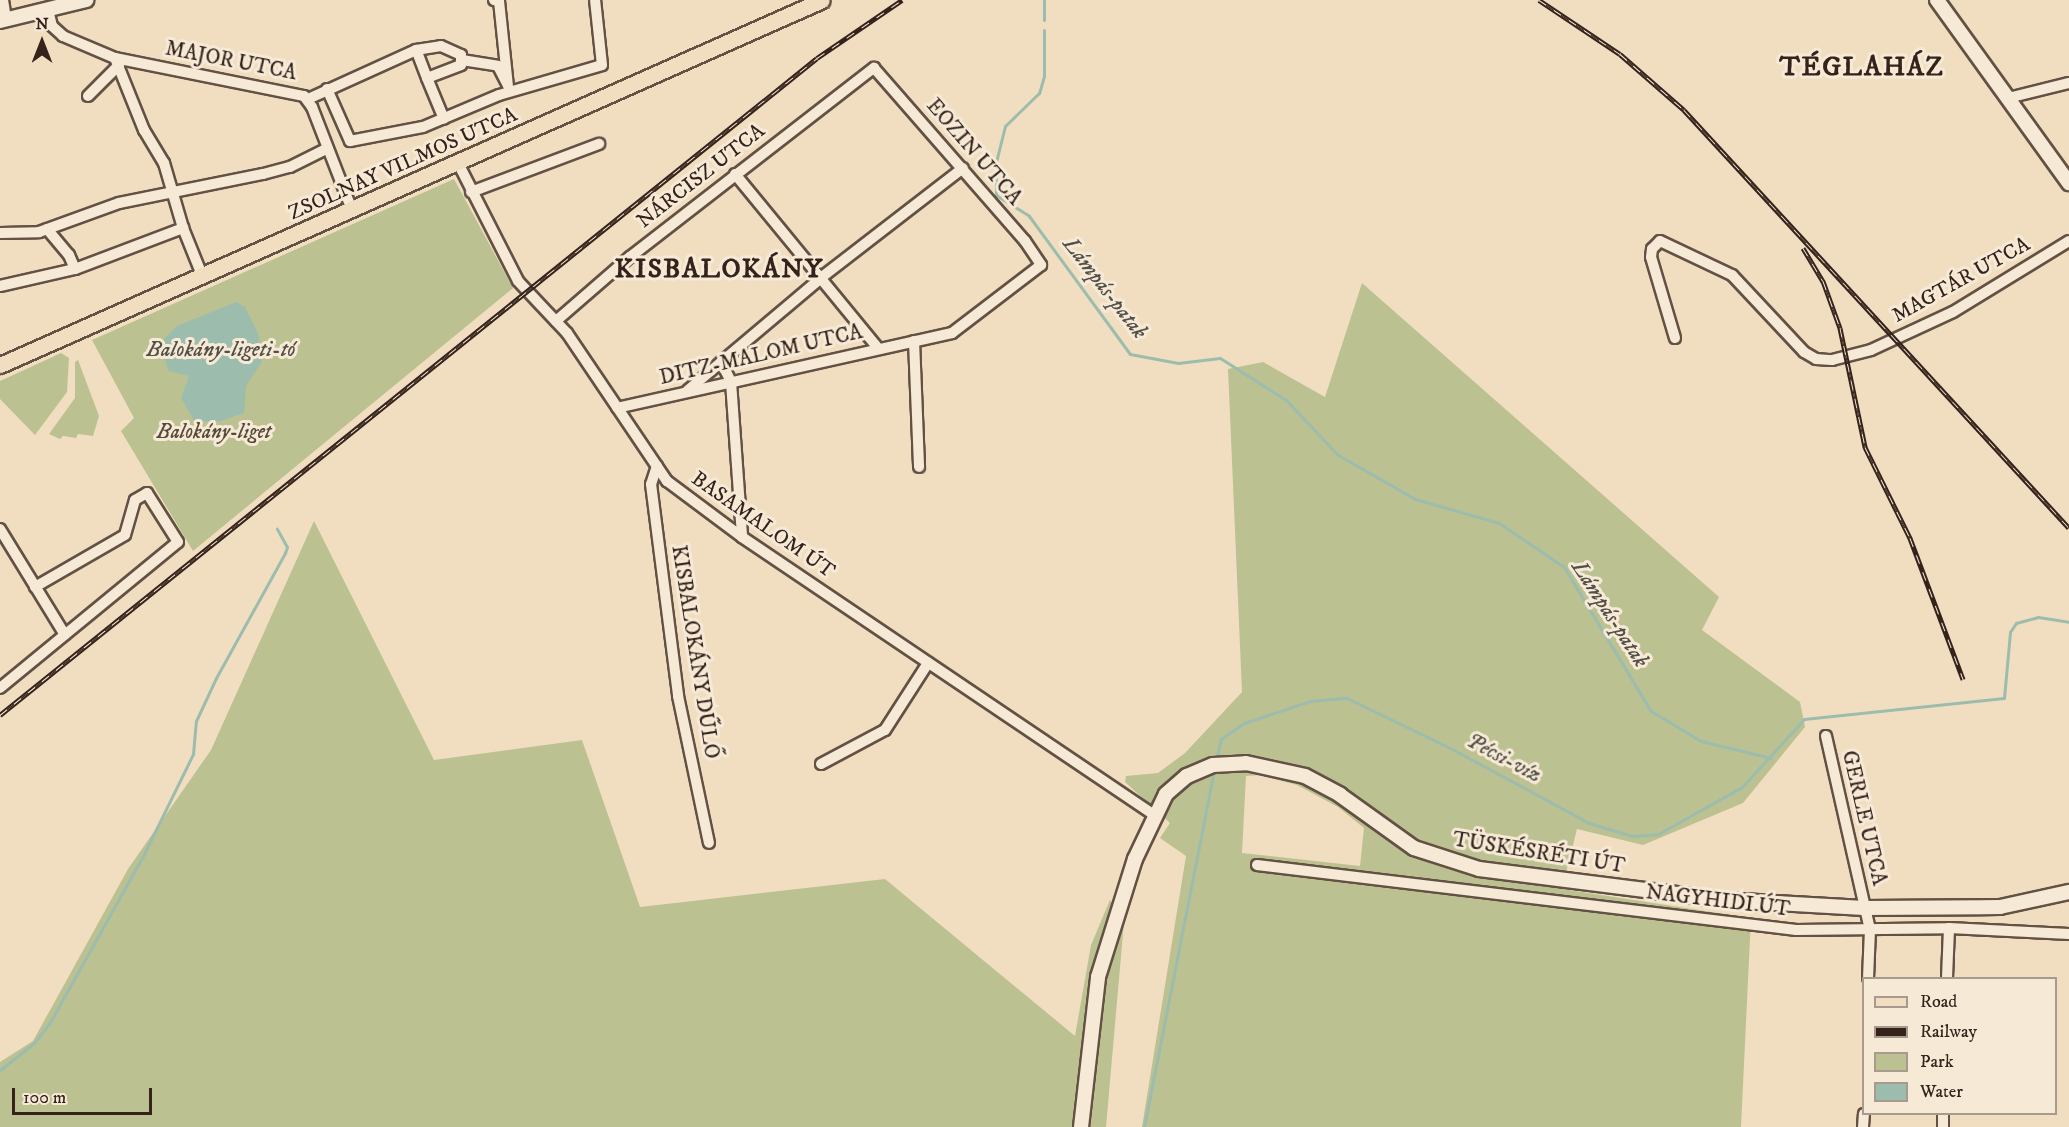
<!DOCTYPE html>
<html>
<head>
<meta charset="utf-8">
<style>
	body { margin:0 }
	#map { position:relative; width:2069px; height:1127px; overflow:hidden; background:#f1dec1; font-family:"IM FELL DW Pica",serif }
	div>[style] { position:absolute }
	.green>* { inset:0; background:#bcc191 }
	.water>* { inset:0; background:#9cbdad }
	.stream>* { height:3px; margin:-1.5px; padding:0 1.5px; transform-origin:1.5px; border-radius:1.5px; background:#9cbdad }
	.roads { filter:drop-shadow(2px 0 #635144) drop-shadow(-2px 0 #635144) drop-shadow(0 2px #635144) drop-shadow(0 -2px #635144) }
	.street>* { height:10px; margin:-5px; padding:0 5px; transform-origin:5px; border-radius:5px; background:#f6ead7 }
	.secondary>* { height:14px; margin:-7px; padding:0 7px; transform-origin:7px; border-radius:7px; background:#f6ead7 }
	.primary>* { height:15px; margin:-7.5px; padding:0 7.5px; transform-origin:7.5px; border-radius:7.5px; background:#f1dec1 }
	.rail>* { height:5px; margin-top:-2.5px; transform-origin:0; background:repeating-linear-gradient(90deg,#f6ead7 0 9px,#34221b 0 18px); box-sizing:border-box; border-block:2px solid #34221b }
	span { translate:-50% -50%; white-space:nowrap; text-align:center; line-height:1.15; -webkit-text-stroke:6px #f6ead7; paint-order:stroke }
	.street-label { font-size:21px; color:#34221b }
	.park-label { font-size:21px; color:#564a38; font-style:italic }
	.water-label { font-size:22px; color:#535047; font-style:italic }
	.district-label { font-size:27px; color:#34221b; font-weight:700; letter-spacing:1.5px }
	.legend { position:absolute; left:1862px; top:977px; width:195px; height:138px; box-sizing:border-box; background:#f6ead7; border:2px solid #a89a8c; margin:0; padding:8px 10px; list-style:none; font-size:18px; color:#34221b }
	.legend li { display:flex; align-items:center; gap:12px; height:30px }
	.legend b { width:30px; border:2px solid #a89a8c }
	.north { position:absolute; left:12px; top:12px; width:60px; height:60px; -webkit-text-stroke:4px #f6ead7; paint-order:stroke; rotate:0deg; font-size:16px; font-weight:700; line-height:24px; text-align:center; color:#34221b }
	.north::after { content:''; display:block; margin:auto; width:21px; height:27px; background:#34221b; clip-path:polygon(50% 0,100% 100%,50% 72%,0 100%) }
	.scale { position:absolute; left:12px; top:1088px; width:140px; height:27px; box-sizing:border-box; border:3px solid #34221b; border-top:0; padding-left:8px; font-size:18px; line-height:21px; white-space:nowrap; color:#34221b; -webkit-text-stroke:4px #f6ead7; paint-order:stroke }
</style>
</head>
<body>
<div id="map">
	<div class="green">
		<div style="clip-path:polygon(454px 179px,513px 288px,193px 551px,121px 431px,134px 418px,92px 340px)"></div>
		<div style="clip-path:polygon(evenodd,1362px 283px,1719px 597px,1702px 630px,1800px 702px,1805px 727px,1743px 803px,1643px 845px,1577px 829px,1562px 889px,1751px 918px,1741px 1127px,1142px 1127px,1186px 856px,1160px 838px,1170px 823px,1125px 782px,1126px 776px,1158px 773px,1185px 753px,1242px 692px,1228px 369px,1263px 362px,1325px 397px,1362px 283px,1260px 775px,1297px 785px,1338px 807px,1364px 828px,1360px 866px,1242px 853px,1246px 776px,1260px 775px)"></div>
		<div style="clip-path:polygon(61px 353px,69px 358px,67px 392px,35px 435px,0 399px,0 381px)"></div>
		<div style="clip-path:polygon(78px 360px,99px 416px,93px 436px,78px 434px,76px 438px,63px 436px,60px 439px,49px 434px,75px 398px,75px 362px)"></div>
		<div style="clip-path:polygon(314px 521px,434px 760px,582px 740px,640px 907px,885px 879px,1075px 1036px,1091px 945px,1110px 900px,1124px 922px,1106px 1127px,0 1127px,0 1062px,33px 1041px,128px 869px,211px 750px)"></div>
	</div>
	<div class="water">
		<div style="clip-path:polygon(236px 302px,245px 307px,258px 333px,262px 362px,246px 386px,244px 413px,221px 421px,195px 422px,181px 398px,189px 376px,169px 371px,162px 353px,164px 339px,177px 326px)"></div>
	</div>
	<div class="stream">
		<div style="left:1044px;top:0;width:20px;rotate:90deg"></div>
		<div style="left:1044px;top:30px;width:46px;rotate:90deg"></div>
		<div style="left:1044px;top:76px;width:18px;rotate:106deg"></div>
		<div style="left:1039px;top:93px;width:47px;rotate:135.9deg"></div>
		<div style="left:1005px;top:126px;width:36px;rotate:104deg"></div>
		<div style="left:996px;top:161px;width:34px;rotate:90deg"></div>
		<div style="left:996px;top:195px;width:39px;rotate:32deg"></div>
		<div style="left:1029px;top:216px;width:171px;rotate:53.8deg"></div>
		<div style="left:1130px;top:354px;width:49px;rotate:10.6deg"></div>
		<div style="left:1178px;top:363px;width:42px;rotate:-6.8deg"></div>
		<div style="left:1220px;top:358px;width:78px;rotate:32.5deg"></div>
		<div style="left:1286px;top:400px;width:76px;rotate:46.6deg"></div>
		<div style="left:1338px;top:455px;width:89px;rotate:29.7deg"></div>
		<div style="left:1415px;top:499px;width:87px;rotate:15.9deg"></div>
		<div style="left:1499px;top:523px;width:78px;rotate:34.1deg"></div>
		<div style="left:1564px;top:567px;width:168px;rotate:58.9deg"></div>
		<div style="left:1651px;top:711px;width:58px;rotate:31deg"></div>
		<div style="left:1701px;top:741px;width:72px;rotate:13.7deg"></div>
		<div style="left:1216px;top:760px;width:22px;rotate:-77deg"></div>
		<div style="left:1221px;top:739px;width:28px;rotate:-35deg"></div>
		<div style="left:1244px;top:723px;width:70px;rotate:-18.4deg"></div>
		<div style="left:1310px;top:701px;width:37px;rotate:-5deg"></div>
		<div style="left:1347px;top:698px;width:119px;rotate:25.9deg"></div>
		<div style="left:1454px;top:750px;width:153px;rotate:28.4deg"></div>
		<div style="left:1589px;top:823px;width:45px;rotate:16.8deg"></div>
		<div style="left:1632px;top:836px;width:26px;rotate:-4deg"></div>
		<div style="left:1658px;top:834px;width:96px;rotate:-29.2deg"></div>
		<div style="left:1742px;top:787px;width:92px;rotate:-47.6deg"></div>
		<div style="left:1804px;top:719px;width:201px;rotate:-6deg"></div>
		<div style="left:2004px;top:698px;width:66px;rotate:-84.8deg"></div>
		<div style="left:2010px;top:632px;width:11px;rotate:-56deg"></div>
		<div style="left:2016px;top:623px;width:23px;rotate:-15deg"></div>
		<div style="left:2038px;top:617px;width:31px;rotate:9deg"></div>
		<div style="left:0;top:1070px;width:43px;rotate:-38.5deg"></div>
		<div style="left:34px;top:1043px;width:24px;rotate:-52deg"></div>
		<div style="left:49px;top:1024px;width:195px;rotate:-60.8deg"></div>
		<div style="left:144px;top:854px;width:111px;rotate:-63.9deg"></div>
		<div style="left:193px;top:754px;width:33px;rotate:-85deg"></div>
		<div style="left:196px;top:721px;width:47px;rotate:-65.1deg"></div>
		<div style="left:216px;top:678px;width:143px;rotate:-61.1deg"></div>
		<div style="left:285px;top:553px;width:6px;rotate:-72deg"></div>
		<div style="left:287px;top:547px;width:21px;rotate:-119deg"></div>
		<div style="left:1144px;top:1127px;width:365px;rotate:-78.9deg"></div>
	</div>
	<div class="roads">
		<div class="street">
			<div style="left:3px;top:0;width:20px;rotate:81deg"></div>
			<div style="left:494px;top:0;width:5px;rotate:11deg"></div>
			<div style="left:499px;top:1px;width:85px;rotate:84deg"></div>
			<div style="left:48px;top:10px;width:16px;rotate:76deg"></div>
			<div style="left:52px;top:26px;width:15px;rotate:42deg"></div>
			<div style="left:63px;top:36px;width:56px;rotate:22.9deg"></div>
			<div style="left:115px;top:58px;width:193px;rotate:11.4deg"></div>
			<div style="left:304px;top:96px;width:14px;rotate:54deg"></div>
			<div style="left:312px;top:107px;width:110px;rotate:68.8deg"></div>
			<div style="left:115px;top:58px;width:78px;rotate:68.1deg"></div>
			<div style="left:144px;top:130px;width:39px;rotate:59deg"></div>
			<div style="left:164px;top:163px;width:68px;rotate:73.7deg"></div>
			<div style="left:183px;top:228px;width:51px;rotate:68deg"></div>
			<div style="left:462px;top:60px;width:36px;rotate:9deg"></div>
			<div style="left:498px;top:66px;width:20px;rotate:63deg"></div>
			<div style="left:427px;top:78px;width:44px;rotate:67.5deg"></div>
			<div style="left:327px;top:89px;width:57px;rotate:66.1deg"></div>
			<div style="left:350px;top:141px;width:74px;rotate:-10.9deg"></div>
			<div style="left:423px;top:127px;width:82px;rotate:-22.8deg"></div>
			<div style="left:499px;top:95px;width:107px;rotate:-16.2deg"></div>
			<div style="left:602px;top:65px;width:65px;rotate:-96.1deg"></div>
			<div style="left:88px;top:96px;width:44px;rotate:-45deg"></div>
			<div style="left:2008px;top:98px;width:63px;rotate:-13.8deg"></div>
			<div style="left:308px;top:99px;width:119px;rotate:-24.4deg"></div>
			<div style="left:416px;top:50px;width:25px;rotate:-9deg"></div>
			<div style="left:441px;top:46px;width:22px;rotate:24deg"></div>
			<div style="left:461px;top:55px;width:10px;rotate:90deg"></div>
			<div style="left:461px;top:65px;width:36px;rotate:159deg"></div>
			<div style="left:427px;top:78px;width:30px;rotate:-111deg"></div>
			<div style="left:458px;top:163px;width:132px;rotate:63deg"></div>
			<div style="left:518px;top:281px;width:71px;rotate:46.7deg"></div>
			<div style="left:567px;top:333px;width:179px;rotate:56deg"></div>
			<div style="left:667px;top:481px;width:94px;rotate:36.7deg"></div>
			<div style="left:742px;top:537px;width:497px;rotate:34deg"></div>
			<div style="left:735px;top:174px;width:225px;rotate:50.6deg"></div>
			<div style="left:471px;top:192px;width:137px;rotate:-20.6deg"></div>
			<div style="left:47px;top:229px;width:34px;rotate:50deg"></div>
			<div style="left:69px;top:255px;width:15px;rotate:67deg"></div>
			<div style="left:0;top:233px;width:39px;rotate:-1deg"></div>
			<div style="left:39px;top:232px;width:85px;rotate:-19.9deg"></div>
			<div style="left:119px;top:203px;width:147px;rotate:-11.4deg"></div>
			<div style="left:263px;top:174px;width:28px;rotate:-15deg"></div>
			<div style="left:290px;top:167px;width:42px;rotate:-26.6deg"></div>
			<div style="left:0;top:286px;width:77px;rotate:-12.8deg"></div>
			<div style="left:75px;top:269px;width:116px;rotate:-20.8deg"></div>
			<div style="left:556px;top:321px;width:98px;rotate:-40.9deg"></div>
			<div style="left:630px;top:257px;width:309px;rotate:-37.8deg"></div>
			<div style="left:874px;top:68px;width:230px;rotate:48.9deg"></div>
			<div style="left:1025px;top:241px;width:29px;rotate:56deg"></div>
			<div style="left:1041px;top:265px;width:112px;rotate:142.6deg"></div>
			<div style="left:952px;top:333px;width:343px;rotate:167.4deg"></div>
			<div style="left:1675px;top:338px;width:84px;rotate:-106.5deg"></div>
			<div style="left:1651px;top:257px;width:8px;rotate:-83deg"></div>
			<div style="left:1652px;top:249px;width:11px;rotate:-45deg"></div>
			<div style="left:1660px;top:241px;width:80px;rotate:25.3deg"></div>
			<div style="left:1732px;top:275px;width:105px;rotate:46.9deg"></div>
			<div style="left:1804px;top:352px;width:14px;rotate:30deg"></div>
			<div style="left:1816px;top:359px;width:16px;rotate:4deg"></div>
			<div style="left:1832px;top:360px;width:40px;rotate:-14.4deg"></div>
			<div style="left:1871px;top:350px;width:90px;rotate:-24.9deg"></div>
			<div style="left:1953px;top:312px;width:136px;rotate:-31.5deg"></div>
			<div style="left:914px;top:341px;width:126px;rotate:87.7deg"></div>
			<div style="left:721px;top:362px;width:22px;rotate:63deg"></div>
			<div style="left:731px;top:382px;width:155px;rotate:85.9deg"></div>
			<div style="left:688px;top:390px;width:175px;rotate:-40.1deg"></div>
			<div style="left:822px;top:277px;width:178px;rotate:-37.7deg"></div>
			<div style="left:657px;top:466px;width:19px;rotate:108deg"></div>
			<div style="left:651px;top:484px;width:214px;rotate:82.7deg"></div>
			<div style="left:678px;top:696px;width:150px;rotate:78.1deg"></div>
			<div style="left:0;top:529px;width:124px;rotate:58.5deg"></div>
			<div style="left:0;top:688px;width:230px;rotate:-39.4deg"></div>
			<div style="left:178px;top:542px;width:58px;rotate:-122.3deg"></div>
			<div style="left:147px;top:493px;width:14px;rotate:150deg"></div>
			<div style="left:135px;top:500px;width:36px;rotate:106deg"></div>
			<div style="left:125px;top:535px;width:104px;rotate:150deg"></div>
			<div style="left:1826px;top:736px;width:198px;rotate:77.2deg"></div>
			<div style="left:1870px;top:929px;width:49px;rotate:92.3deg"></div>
			<div style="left:821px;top:764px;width:72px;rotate:-28deg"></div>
			<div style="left:885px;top:730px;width:80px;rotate:-57.3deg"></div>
			<div style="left:1257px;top:865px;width:543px;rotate:6.88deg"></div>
			<div style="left:1796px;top:930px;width:153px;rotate:-0.7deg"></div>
			<div style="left:1949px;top:928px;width:120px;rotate:2.9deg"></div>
			<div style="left:1947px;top:978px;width:50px;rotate:-87.7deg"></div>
			<div style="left:1863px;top:1127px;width:13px;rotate:-86deg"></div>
			<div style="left:1943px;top:1127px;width:13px;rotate:-90deg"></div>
		</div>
		<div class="secondary">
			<div style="left:1937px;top:0;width:226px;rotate:54.2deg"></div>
			<div style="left:0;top:21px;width:89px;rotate:-13.7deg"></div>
			<div style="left:1081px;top:1127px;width:151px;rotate:-83.5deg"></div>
			<div style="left:1098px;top:977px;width:124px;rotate:-72.6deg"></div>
			<div style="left:1135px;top:859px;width:72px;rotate:-64.5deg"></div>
			<div style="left:1166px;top:794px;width:28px;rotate:-41deg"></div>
			<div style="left:1187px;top:776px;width:28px;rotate:-23deg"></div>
			<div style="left:1213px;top:765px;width:33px;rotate:-3deg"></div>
			<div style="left:1246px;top:763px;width:60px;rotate:12.4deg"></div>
			<div style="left:1305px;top:776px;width:40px;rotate:28deg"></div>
			<div style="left:1340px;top:795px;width:91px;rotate:35.6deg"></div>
			<div style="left:1414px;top:848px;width:68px;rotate:17.9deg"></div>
			<div style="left:1479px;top:869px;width:247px;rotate:7.2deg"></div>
			<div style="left:1724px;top:900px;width:140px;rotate:3.3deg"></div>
			<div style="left:1864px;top:908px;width:136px;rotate:-0.4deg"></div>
			<div style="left:2000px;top:907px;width:71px;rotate:-12.3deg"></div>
		</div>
		<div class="primary">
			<div style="left:0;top:365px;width:899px;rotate:-23.94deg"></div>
		</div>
	</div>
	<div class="rail">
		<div style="left:1539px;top:0;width:97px;rotate:33.7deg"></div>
		<div style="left:1620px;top:54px;width:85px;rotate:41.2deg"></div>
		<div style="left:1684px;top:110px;width:568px;rotate:47.35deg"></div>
		<div style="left:1803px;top:248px;width:39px;rotate:59deg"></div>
		<div style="left:1823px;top:281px;width:50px;rotate:70.1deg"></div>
		<div style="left:1840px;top:328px;width:122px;rotate:78.1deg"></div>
		<div style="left:1865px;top:447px;width:102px;rotate:63.7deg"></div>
		<div style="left:1910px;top:538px;width:151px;rotate:69.4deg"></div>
		<div style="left:0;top:715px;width:1048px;rotate:-38.8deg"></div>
		<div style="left:817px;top:58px;width:103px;rotate:-34.3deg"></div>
	</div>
	<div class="street-label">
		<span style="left:231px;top:61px;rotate:11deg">MAJOR UTCA</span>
		<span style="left:974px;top:152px;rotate:49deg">EOZIN UTCA</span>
		<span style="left:403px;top:164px;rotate:-24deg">ZSOLNAY VILMOS UTCA</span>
		<span style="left:701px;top:176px;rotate:-38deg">NÁRCISZ UTCA</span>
		<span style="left:1961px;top:280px;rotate:-29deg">MAGTÁR UTCA</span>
		<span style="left:761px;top:355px;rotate:-13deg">DITZ-MALOM UTCA</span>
		<span style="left:763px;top:525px;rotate:35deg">BASAMALOM ÚT</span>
		<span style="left:695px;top:652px;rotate:81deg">KISBALOKÁNY DŰLŐ</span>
		<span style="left:1864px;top:818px;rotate:77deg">GERLE UTCA</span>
		<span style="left:1539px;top:853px;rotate:9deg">TÜSKÉSRÉTI ÚT</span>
		<span style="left:1718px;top:901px;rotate:7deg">NAGYHIDI ÚT</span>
	</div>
	<div class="park-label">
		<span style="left:214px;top:432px">Balokány-liget</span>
	</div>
	<div class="water-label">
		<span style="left:1105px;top:288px;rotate:52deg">Lámpás-patak</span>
		<span style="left:221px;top:350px">Balokány-ligeti-tó</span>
		<span style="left:1610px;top:614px;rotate:57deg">Lámpás-patak</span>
		<span style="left:1504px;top:758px;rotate:28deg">Pécsi-víz</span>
	</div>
	<div class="district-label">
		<span style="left:1862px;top:68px">TÉGLAHÁZ</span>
		<span style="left:719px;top:270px">KISBALOKÁNY</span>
	</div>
	<ul class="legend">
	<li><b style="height:8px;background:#f1dec1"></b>Road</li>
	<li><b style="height:8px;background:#34221b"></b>Railway</li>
	<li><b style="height:16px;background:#bcc191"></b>Park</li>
	<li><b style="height:16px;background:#9cbdad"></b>Water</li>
	</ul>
	<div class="north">N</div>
	<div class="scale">100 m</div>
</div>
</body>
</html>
